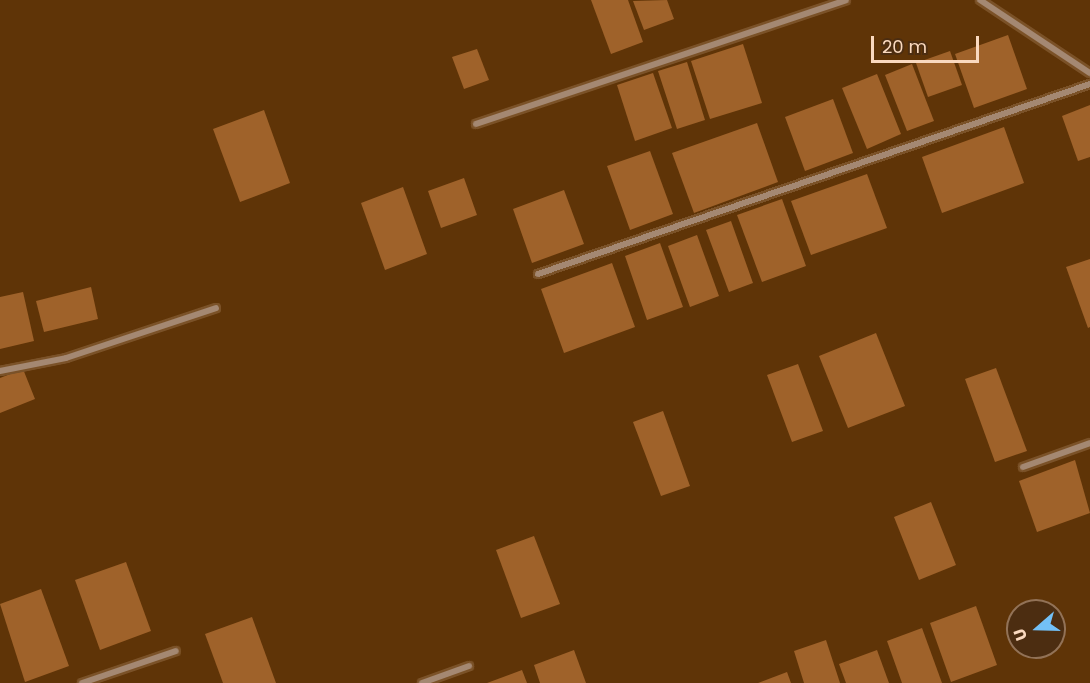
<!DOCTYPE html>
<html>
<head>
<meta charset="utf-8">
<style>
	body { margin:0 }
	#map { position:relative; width:1090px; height:683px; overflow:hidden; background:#5f3407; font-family:Poppins,sans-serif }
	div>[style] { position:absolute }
	.building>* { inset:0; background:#9f622a }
	.roads { filter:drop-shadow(2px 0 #7b5228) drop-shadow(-2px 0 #7b5228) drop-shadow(0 2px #7b5228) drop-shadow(0 -2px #7b5228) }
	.street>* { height:6px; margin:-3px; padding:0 3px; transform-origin:3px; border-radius:3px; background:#a48872 }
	span { translate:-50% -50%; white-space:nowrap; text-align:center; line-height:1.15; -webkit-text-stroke:4.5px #4c2d11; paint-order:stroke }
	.north { position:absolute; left:1006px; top:599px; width:60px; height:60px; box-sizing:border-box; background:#4c2d11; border:2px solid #927257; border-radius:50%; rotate:250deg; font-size:16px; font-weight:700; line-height:24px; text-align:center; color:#fad9bf }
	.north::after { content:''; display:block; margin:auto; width:21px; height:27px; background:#73c0f6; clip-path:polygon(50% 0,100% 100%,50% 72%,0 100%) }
	.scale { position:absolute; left:871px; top:36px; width:108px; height:27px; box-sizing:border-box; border:3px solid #fad9bf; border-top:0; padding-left:8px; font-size:18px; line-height:21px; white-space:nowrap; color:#fad9bf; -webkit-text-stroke:4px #4c2d11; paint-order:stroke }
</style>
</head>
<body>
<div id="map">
	<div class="building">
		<div style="clip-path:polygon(591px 0,628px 0,643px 42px,611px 54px)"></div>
		<div style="clip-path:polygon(667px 0,674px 19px,644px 30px,633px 1px)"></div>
		<div style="clip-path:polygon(1008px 35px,1027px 89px,974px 108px,955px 54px)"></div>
		<div style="clip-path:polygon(743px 44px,762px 103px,710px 119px,691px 61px)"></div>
		<div style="clip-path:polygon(477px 49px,489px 80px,464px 89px,452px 57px)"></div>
		<div style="clip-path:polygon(950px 51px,962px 85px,928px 97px,916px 63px)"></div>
		<div style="clip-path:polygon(687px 62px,705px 120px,677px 129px,658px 71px)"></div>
		<div style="clip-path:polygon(912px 64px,934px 121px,907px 131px,885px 75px)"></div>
		<div style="clip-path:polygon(653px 73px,672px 128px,635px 141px,617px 85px)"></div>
		<div style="clip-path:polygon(877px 74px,901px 134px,867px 149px,842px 88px)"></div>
		<div style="clip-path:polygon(833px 99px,853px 153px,805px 171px,785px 117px)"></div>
		<div style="clip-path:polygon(1090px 105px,1090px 157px,1078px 161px,1062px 116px)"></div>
		<div style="clip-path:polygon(264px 110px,290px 183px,240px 202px,213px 129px)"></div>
		<div style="clip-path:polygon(757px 123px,778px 182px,694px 213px,672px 153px)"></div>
		<div style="clip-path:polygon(1004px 127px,1024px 183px,942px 213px,922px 157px)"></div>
		<div style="clip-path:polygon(650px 151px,673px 214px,630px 230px,607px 166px)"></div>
		<div style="clip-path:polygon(867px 174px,887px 228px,811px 255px,791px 201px)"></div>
		<div style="clip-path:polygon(464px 178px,477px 215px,441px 228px,428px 191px)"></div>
		<div style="clip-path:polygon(403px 187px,427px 254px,385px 270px,361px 203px)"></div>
		<div style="clip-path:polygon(564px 190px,584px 244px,532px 263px,513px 209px)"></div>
		<div style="clip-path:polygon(782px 199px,806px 266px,762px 282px,737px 215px)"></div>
		<div style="clip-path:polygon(731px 221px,753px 283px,729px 292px,706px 230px)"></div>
		<div style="clip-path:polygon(697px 235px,719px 296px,690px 307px,668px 246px)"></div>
		<div style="clip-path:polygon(660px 243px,683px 307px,647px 320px,625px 256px)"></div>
		<div style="clip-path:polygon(1090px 259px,1090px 327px,1088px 328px,1066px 267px)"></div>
		<div style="clip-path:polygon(612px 263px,635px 327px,564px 353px,541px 289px)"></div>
		<div style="clip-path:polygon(91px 287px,98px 319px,44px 332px,36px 301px)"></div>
		<div style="clip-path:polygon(23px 292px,34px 341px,0 349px,0 297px)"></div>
		<div style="clip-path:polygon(876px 333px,905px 406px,848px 428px,819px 356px)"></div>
		<div style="clip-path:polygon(798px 364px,823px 431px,792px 442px,767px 375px)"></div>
		<div style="clip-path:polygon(996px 368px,1027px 451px,995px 462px,965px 379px)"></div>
		<div style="clip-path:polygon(23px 369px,35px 399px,0 413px,0 378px)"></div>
		<div style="clip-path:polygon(663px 411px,690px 486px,661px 496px,633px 422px)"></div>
		<div style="clip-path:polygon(1075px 460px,1090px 513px,1037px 532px,1019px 481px)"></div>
		<div style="clip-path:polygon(931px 502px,956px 565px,919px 580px,894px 517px)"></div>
		<div style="clip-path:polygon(534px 536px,560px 604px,521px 618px,496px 550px)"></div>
		<div style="clip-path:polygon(126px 562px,151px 631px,100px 650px,75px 580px)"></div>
		<div style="clip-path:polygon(41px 589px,69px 666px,25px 682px,0 604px)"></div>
		<div style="clip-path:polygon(976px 606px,997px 665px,951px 682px,930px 623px)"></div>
		<div style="clip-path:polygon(252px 617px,276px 683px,223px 683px,205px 634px)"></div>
		<div style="clip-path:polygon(922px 628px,942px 683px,902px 683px,887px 641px)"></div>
		<div style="clip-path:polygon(826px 640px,840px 683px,804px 683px,794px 651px)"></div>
		<div style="clip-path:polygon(574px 650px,586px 683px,540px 683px,534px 665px)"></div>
		<div style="clip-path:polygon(877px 650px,889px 683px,846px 683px,839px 664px)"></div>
		<div style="clip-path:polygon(522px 670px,527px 683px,487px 683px)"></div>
		<div style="clip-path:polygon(787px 672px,791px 683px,758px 683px)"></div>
	</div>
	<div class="roads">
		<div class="street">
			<div style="left:980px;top:0;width:132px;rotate:33.6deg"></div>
			<div style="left:476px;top:124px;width:390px;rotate:-18.5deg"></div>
			<div style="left:538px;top:274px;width:584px;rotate:-18.99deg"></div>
			<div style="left:0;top:371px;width:67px;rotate:-11.1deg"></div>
			<div style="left:66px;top:358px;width:158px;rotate:-18.4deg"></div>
			<div style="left:1023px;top:467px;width:71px;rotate:-19.7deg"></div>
			<div style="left:82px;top:683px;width:99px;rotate:-18.8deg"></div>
			<div style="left:422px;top:683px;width:50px;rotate:-19.9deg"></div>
		</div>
	</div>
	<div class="north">U</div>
	<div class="scale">20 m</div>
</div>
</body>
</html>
